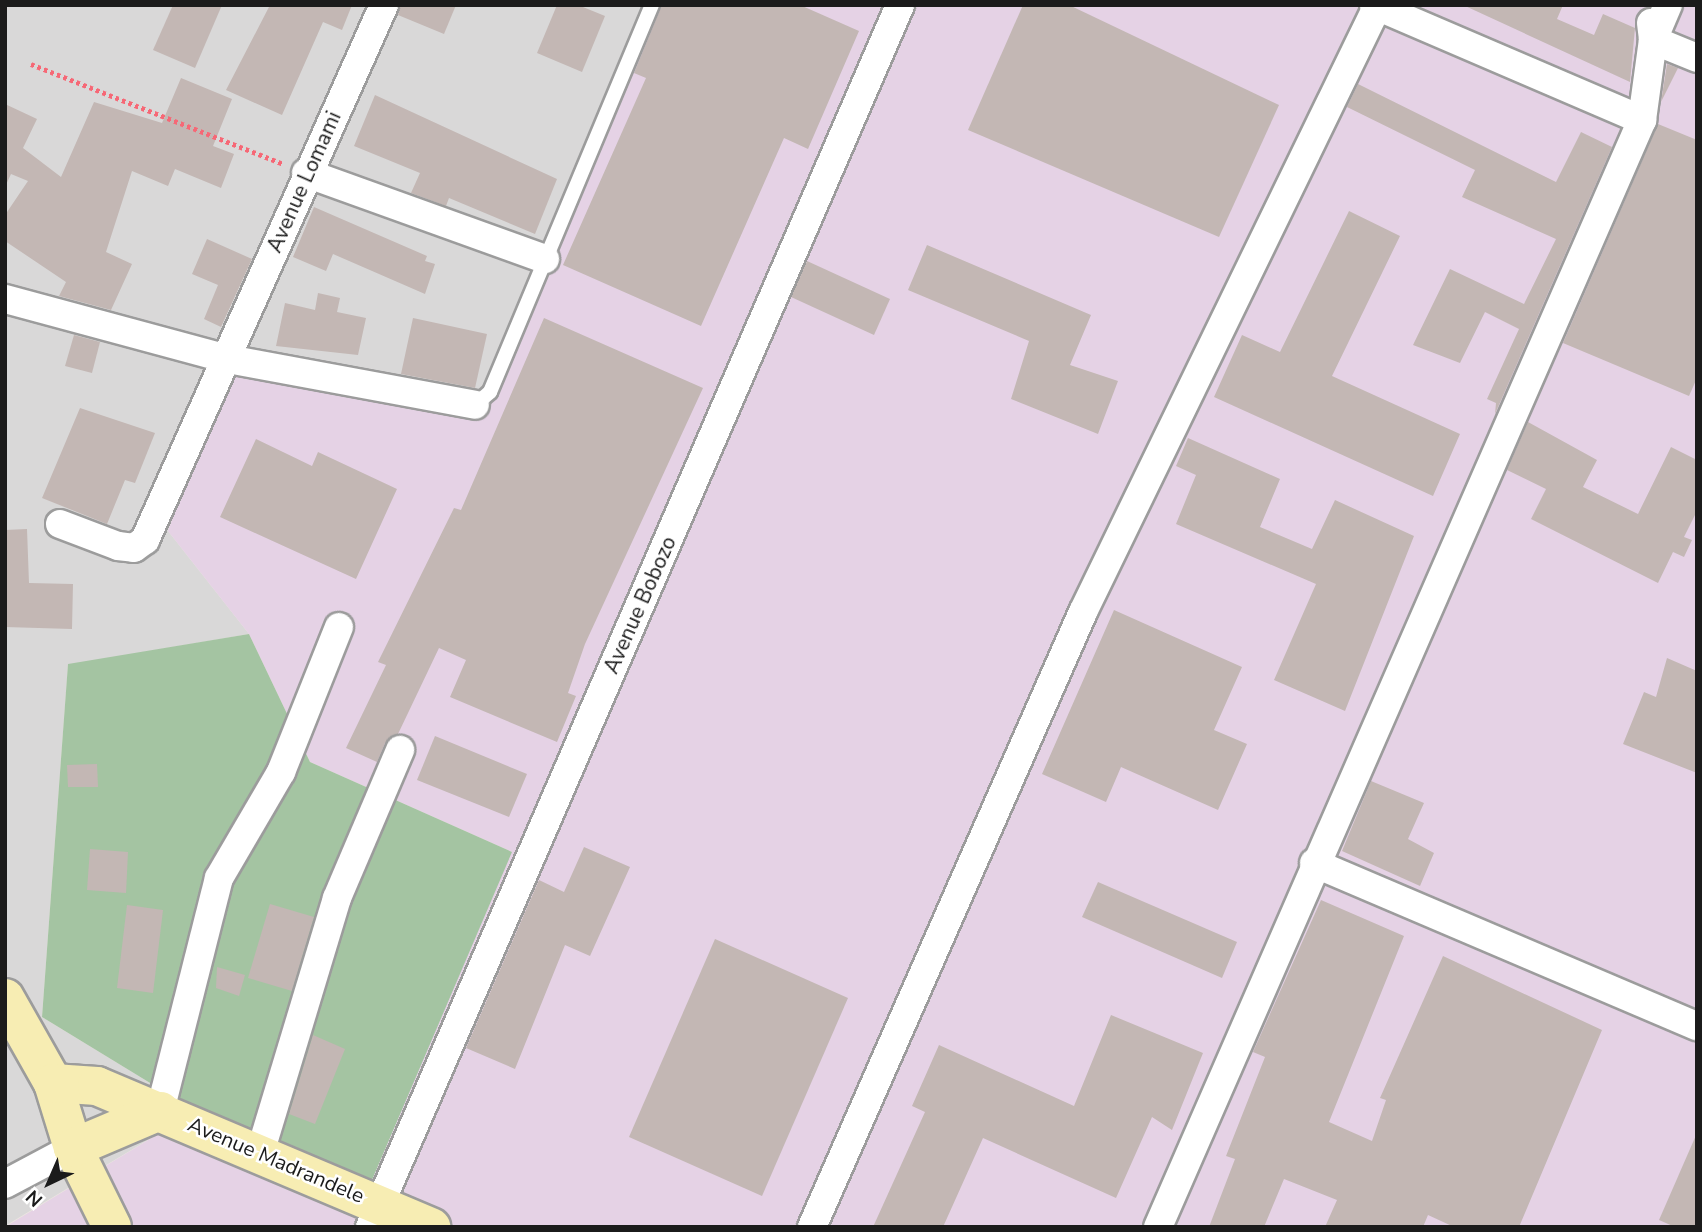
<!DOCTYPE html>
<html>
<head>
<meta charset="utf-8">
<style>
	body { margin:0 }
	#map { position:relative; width:1702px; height:1232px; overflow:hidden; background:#ece6e0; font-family:"Nunito Sans",sans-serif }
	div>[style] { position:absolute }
	.residential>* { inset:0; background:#d9d8d8 }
	.industrial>* { inset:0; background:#e5d2e5 }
	.cemetery>* { inset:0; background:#a4c4a2 }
	.building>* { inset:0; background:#c3b7b4 }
	.path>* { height:4.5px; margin-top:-2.25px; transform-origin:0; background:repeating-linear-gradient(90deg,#f66876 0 3.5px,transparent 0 7px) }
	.roads { filter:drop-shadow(2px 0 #9c9c9c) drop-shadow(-2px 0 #9c9c9c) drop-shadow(0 2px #9c9c9c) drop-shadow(0 -2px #9c9c9c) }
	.lane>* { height:14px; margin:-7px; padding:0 7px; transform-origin:7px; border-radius:7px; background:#fff }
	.street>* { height:28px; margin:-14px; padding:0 14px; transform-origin:14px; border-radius:14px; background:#fff }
	.secondary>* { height:38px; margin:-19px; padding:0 19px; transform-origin:19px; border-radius:19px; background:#f7edb3 }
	span { translate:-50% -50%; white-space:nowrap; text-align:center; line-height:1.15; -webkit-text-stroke:5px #fff; paint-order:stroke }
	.street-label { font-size:21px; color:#1b1b1b }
	.frame { position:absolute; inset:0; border:7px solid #1b1b1b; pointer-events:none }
	.north { position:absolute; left:14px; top:1148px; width:70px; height:70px; -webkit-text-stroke:5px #fff; paint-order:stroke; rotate:224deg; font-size:19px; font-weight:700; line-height:28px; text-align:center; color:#1b1b1b }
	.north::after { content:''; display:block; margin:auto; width:24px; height:32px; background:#1b1b1b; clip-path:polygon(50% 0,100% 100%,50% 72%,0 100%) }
</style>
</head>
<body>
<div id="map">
	<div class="residential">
		<div style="clip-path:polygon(5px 5px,661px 5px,476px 419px,228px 359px,168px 531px,249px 634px,68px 665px,42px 1017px,196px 1111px,5px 1226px)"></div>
	</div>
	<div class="industrial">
		<div style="clip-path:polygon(661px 5px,1697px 5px,1697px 1227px,5px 1227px,196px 1111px,512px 852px,310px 762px,249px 634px,168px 531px,228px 359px,476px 419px)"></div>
	</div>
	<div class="cemetery">
		<div style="clip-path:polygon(249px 634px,310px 762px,512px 852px,369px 1187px,196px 1111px,42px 1017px,68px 664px)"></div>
	</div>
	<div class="building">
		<div style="clip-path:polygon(173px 5px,222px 5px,195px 68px,153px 50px)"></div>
		<div style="clip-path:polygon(270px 5px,352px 5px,342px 30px,323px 22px,282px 115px,226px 90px)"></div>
		<div style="clip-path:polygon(400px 5px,456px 5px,444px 34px,398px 15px)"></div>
		<div style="clip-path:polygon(557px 5px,578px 5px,605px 16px,582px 72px,537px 53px)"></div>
		<div style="clip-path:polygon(800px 5px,859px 31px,808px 149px,784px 138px,701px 326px,563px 265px,646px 78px,634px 73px,662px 5px)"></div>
		<div style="clip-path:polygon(1023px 5px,1069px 5px,1279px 105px,1219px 237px,968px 130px)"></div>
		<div style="clip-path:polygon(1463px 5px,1563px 5px,1557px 19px,1594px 35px,1603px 14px,1635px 28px,1630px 82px)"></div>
		<div style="clip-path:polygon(1667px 64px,1678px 68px,1661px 102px)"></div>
		<div style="clip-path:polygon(181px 78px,232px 99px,213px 146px,234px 154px,221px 188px,175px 169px,168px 186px,132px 171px,106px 252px,132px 264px,111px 310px,59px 296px,66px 282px,5px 241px,5px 215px,28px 181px,11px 174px,5px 187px,5px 104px,37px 119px,23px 148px,61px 177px,94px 102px,162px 123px)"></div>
		<div style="clip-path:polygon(1358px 84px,1556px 182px,1581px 132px,1612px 147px,1495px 414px,1496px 403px,1487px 399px,1519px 329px,1485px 312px,1460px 363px,1413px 345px,1450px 269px,1524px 304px,1556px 239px,1462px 197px,1475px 170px,1347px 107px)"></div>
		<div style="clip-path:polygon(375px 95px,557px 179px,535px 234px,449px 198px,446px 206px,411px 193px,420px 173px,354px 146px)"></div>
		<div style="clip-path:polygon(1658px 124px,1697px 140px,1697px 378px,1689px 396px,1563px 343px)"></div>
		<div style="clip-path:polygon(314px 207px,427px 256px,425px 261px,435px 264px,425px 294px,333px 254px,326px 271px,293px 257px)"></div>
		<div style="clip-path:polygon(1349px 211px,1400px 236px,1332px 376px,1460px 434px,1433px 496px,1214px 397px,1242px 335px,1280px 352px)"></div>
		<div style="clip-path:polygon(207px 239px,252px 259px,221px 327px,204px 319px,218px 285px,192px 274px)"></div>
		<div style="clip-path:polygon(927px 245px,1091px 315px,1070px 365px,1118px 381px,1098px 434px,1011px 399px,1029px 341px,908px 290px)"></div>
		<div style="clip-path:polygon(807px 261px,890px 299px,874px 335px,791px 297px)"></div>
		<div style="clip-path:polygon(318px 293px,340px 298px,337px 312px,366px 318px,358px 355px,276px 346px,285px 303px,315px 310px)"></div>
		<div style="clip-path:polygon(413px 318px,487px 334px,475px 388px,401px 374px)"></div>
		<div style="clip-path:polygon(544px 318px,703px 388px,585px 644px,568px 693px,576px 696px,557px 742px,450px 697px,466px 660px,439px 648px,398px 734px,385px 743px,377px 762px,346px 748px,386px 665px,378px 662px,454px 508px,461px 510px)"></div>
		<div style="clip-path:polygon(74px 335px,100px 342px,92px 373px,65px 366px)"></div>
		<div style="clip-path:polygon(80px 408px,155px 433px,135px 483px,125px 480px,107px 524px,42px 498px)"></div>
		<div style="clip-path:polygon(1528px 422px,1597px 460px,1583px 487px,1638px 514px,1671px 447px,1697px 460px,1697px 511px,1684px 537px,1692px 540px,1684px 557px,1673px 552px,1658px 583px,1531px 519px,1546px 489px,1507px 470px)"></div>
		<div style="clip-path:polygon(1188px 438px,1280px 479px,1260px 527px,1312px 549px,1335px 500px,1414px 536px,1345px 711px,1274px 680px,1316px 584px,1176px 524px,1196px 475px,1176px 466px)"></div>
		<div style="clip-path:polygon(256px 439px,312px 466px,318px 452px,397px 489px,356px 579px,220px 517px)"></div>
		<div style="clip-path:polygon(27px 529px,29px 583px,73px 584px,72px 629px,5px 627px,5px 530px)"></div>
		<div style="clip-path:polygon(1114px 610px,1242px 667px,1214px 730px,1247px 744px,1218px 810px,1121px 767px,1106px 802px,1042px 774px)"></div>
		<div style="clip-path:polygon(1667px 658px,1697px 671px,1697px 773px,1623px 744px,1644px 692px,1656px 697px)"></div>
		<div style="clip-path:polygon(435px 736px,527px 774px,509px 817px,417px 780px)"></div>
		<div style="clip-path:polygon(97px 764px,98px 787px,68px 787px,67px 765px)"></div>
		<div style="clip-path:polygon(1371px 781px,1424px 803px,1408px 839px,1434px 853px,1420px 886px,1342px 851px)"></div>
		<div style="clip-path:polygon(584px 847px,630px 867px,590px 956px,565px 945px,515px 1069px,466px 1048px,539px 880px,564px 892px)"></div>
		<div style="clip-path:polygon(90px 849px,128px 852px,126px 893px,87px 890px)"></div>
		<div style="clip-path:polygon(1098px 882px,1237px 942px,1222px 978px,1082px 917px)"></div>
		<div style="clip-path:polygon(1321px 900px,1404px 936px,1329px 1122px,1372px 1141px,1386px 1100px,1380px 1098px,1443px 956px,1602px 1030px,1519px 1227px,1454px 1227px,1428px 1215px,1423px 1227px,1325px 1227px,1337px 1200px,1284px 1179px,1264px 1227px,1209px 1227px,1235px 1159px,1226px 1156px,1265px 1057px,1253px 1052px)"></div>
		<div style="clip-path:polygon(270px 904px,314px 917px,292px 991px,248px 978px)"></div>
		<div style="clip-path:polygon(127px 905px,163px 910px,153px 993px,117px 988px)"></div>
		<div style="clip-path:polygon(715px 939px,848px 998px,762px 1196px,629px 1137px)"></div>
		<div style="clip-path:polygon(217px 967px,245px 975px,239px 996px,216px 988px)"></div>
		<div style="clip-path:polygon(1111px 1015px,1203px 1053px,1172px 1130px,1152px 1117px,1116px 1198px,983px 1138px,943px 1227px,873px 1227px,925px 1112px,912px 1106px,939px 1045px,1074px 1106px)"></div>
		<div style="clip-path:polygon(313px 1035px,345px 1049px,315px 1124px,289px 1114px)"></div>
		<div style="clip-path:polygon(1697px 1133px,1697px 1227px,1675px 1227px,1659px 1220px)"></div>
	</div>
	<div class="path">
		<div style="left:31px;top:64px;width:271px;rotate:21.6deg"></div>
	</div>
	<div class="roads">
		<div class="lane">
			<div style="left:475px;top:405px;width:20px;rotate:-41deg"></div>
			<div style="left:490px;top:392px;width:420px;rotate:-67.3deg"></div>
		</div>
		<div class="street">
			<div style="left:1374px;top:5px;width:292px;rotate:23.2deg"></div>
			<div style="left:1651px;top:23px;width:17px;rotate:83deg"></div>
			<div style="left:1653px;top:40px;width:48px;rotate:22.2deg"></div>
			<div style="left:306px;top:173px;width:254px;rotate:19.8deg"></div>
			<div style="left:5px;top:299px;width:231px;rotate:15.1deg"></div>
			<div style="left:228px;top:359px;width:251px;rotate:10.5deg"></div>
			<div style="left:60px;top:524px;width:62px;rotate:20.8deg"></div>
			<div style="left:118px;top:546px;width:16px;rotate:7deg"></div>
			<div style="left:134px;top:548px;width:14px;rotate:-36deg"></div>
			<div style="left:145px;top:540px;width:586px;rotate:-65.93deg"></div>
			<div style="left:1314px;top:863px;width:416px;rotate:23.1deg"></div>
			<div style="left:160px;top:1111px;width:240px;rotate:-75.8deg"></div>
			<div style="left:219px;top:878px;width:123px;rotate:-59.7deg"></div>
			<div style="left:281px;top:772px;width:156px;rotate:-68.2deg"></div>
			<div style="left:260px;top:1153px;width:266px;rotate:-73.2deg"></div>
			<div style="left:337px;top:898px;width:161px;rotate:-66.9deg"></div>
			<div style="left:5px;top:1184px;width:77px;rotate:-27.9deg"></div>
			<div style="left:370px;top:1227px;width:1332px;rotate:-66.55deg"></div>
			<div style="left:812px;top:1227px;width:672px;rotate:-66.22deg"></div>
			<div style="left:1083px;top:612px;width:673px;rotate:-64.08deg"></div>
			<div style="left:1158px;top:1227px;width:1208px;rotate:-66.38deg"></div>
			<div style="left:1642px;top:120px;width:81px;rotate:-82.2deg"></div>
			<div style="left:1653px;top:40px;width:38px;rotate:-67deg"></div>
		</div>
		<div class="secondary">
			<div style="left:5px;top:998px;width:98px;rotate:60.5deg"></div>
			<div style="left:53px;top:1083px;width:68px;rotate:72.9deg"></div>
			<div style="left:73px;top:1148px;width:88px;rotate:63.7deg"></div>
			<div style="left:53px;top:1083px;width:44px;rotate:3.9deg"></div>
			<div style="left:97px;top:1086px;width:363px;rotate:22.9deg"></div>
			<div style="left:73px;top:1148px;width:95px;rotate:-23deg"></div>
		</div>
	</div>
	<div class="street-label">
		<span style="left:304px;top:182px;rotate:-66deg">Avenue Lomami</span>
		<span style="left:640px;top:605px;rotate:-66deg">Avenue Bobozo</span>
		<span style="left:276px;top:1160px;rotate:23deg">Avenue Madrandele</span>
	</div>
	<div class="frame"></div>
	<div class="north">N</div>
</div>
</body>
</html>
